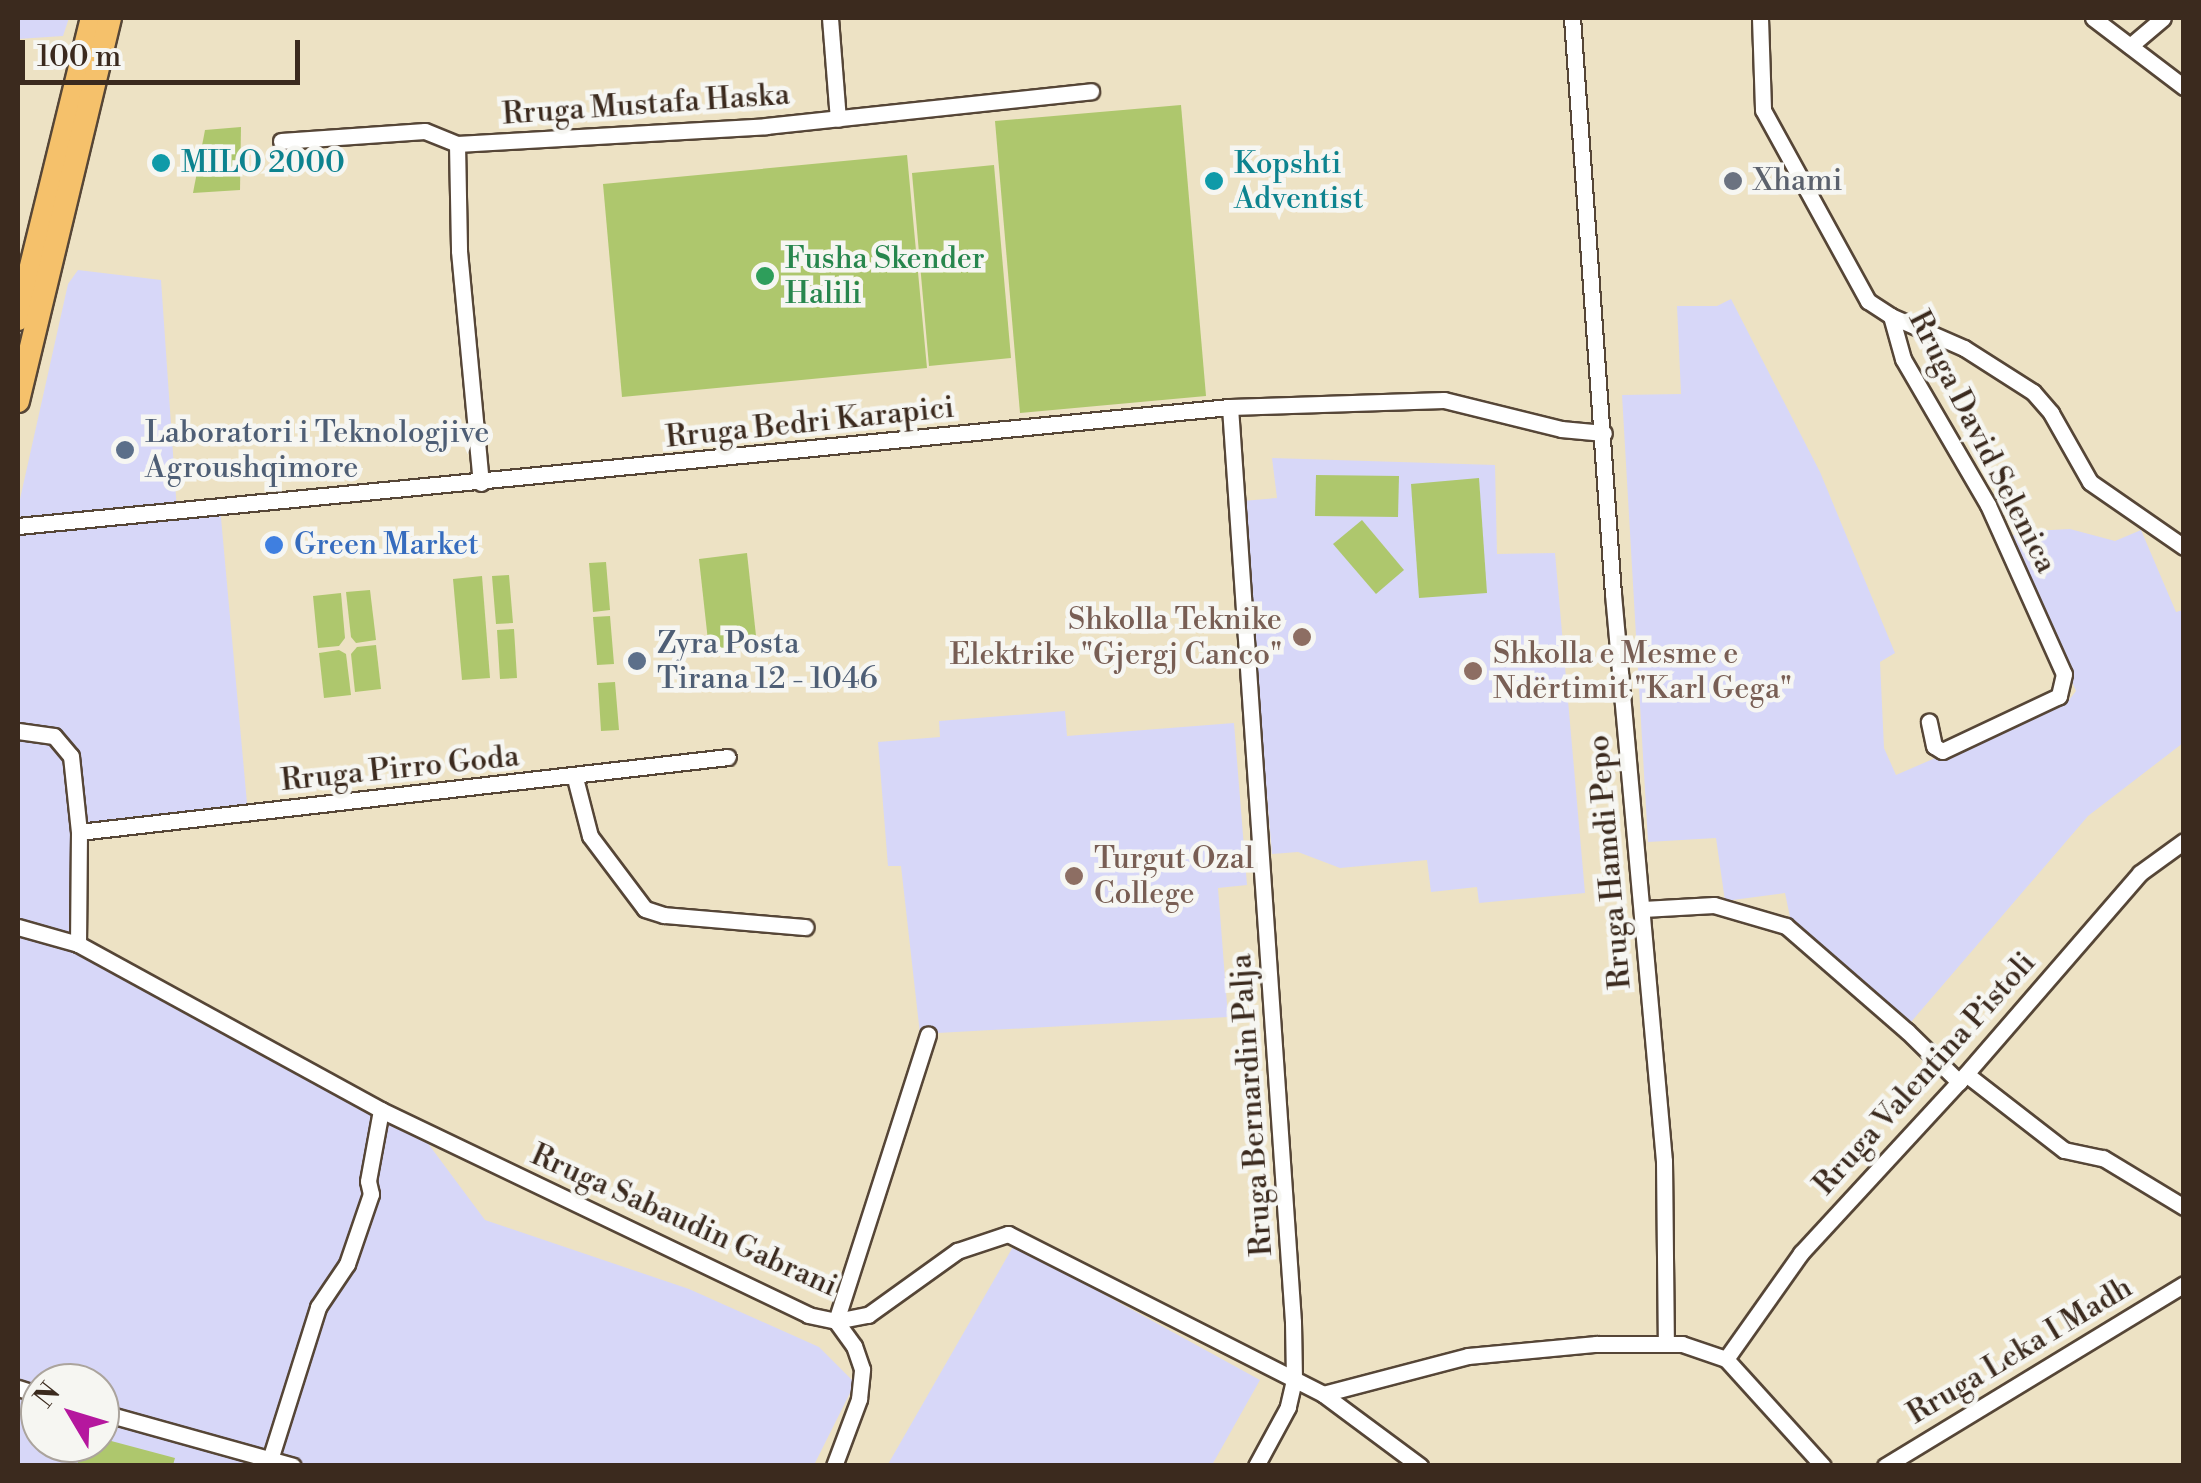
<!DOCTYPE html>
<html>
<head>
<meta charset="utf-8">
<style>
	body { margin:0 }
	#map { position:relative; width:2201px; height:1483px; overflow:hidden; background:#ede2c4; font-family:"Libre Bodoni",serif }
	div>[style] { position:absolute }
	.built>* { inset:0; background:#d7d7f8 }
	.green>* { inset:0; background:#aec76d }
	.roads { filter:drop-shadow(2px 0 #564637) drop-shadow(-2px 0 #564637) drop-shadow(0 2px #564637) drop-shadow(0 -2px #564637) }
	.street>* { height:15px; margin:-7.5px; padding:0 7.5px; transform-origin:7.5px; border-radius:7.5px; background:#fff }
	.primary>* { height:22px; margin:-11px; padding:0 11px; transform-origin:11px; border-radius:11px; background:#f5c16b }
	.dots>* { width:28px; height:28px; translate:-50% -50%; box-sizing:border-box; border:5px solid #f6f6f2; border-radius:50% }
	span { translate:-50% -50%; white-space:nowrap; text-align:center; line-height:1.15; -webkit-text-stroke:9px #f6f6f2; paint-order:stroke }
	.street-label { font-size:30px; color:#3b2a1e }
	.culture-label { font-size:30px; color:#0d838f }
	.left { translate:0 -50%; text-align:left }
	.worship-label { font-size:30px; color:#5b616d }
	.leisure-label { font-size:30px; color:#27864d }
	.service-label { font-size:30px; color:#4e5e75 }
	.shop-label { font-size:30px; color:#366cbe }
	.education-label { font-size:30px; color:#785e54 }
	.right { translate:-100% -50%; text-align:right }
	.frame { position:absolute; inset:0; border:20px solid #3b2a1e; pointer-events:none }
	.north { position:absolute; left:20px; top:1363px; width:100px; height:100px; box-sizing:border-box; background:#f6f6f2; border:2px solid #aba49d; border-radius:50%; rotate:308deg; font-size:28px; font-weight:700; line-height:40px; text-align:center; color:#3b2a1e }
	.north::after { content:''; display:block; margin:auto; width:35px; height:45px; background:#b5179e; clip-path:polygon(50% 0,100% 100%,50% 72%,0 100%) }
	.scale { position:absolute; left:20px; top:40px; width:280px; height:45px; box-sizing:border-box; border:5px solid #3b2a1e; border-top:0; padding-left:12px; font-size:30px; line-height:35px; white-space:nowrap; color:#3b2a1e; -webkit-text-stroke:8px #f6f6f2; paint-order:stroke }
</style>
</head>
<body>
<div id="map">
	<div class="built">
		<div style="clip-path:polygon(18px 18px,69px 18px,63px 36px,18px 39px)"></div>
		<div style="clip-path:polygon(evenodd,78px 270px,161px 280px,177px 511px,220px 507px,248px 814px,79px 832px,78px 944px,415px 1126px,485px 1220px,689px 1289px,819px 1347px,855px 1383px,814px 1465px,18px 1466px,18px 508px,68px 284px,78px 270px,40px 1383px,100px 1383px,100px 1443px,40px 1443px,40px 1383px)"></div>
		<div style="clip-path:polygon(1731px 299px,1820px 472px,1895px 653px,1880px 662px,1884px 748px,1896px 775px,2069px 700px,2076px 691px,2007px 537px,2030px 531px,2070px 529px,2115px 541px,2141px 530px,2176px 612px,2183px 610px,2183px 743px,2088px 816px,1911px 1022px,1790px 917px,1785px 893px,1725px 901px,1716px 838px,1648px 842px,1622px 395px,1681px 394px,1677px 306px,1717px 306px)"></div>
		<div style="clip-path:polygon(1272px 458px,1495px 465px,1497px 554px,1555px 553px,1585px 893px,1479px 903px,1477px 887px,1431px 892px,1427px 860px,1340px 868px,1298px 852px,1272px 854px,1242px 501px,1277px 498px)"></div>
		<div style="clip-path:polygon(1065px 711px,1067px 736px,1234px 723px,1247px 885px,1218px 888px,1228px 1017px,920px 1034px,901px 866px,888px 866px,878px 742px,940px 737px,939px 721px)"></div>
		<div style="clip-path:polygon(1014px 1245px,1260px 1380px,1212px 1465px,887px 1466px)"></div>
	</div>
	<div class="green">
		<div style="clip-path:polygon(1181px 105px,1206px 396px,1020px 413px,995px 121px)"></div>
		<div style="clip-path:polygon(241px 127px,240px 190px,193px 193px,205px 130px)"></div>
		<div style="clip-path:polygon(907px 155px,927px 368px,622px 397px,603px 184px)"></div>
		<div style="clip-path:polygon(994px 165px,1011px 358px,929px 366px,912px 173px)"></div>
		<div style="clip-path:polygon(1316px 475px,1399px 476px,1398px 517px,1315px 516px)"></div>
		<div style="clip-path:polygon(1479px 478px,1487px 593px,1419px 598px,1411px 484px)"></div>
		<div style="clip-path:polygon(1362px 520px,1404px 570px,1376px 594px,1333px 544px)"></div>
		<div style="clip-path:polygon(747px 553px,757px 645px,709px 650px,699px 559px)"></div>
		<div style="clip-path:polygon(606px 562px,610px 610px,593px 612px,589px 563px)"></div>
		<div style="clip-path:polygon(509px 575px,513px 623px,496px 624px,492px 576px)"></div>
		<div style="clip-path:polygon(482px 576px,490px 678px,462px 680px,453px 579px)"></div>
		<div style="clip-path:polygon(370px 590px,376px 640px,356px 643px,351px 637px,346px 592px)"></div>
		<div style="clip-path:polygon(341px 593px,345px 638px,339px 646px,318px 648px,313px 596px)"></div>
		<div style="clip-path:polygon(610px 616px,614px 664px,597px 665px,593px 617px)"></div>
		<div style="clip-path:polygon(514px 629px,517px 678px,500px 679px,497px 630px)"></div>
		<div style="clip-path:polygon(376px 645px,381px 689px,355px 692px,351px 654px,357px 647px)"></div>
		<div style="clip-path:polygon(339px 650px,346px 654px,351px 695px,324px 698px,319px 653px)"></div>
		<div style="clip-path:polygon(615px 682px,619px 730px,601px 731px,598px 683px)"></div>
		<div style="clip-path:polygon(100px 1438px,175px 1458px,173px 1465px,77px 1465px,84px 1443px,100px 1443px)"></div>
	</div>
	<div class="roads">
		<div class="street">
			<div style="left:830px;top:18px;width:101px;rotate:85.5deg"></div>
			<div style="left:1572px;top:18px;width:577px;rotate:85.93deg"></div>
			<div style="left:1613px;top:594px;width:569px;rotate:84.86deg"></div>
			<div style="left:1664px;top:1161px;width:181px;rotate:89.4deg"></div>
			<div style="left:1760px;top:18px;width:92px;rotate:88.1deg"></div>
			<div style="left:1763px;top:110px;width:218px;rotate:61.2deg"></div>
			<div style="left:1868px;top:301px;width:27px;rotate:33deg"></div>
			<div style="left:1891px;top:316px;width:80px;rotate:23.7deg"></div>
			<div style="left:1964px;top:348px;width:82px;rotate:32.5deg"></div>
			<div style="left:2033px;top:392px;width:28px;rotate:49deg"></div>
			<div style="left:2051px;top:413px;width:79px;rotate:60.5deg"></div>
			<div style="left:2090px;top:482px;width:114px;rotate:34.7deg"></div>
			<div style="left:2093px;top:18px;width:114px;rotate:37.2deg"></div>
			<div style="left:2130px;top:46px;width:43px;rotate:-40.3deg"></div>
			<div style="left:281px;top:141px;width:144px;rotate:-4deg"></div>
			<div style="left:425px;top:131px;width:35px;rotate:22deg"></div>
			<div style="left:457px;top:144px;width:310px;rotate:-3.3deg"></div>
			<div style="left:766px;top:126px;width:327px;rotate:-6.1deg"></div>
			<div style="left:457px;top:144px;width:107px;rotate:88.9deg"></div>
			<div style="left:459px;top:251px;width:233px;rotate:84.6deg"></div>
			<div style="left:1891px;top:316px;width:45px;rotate:74.4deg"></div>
			<div style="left:1903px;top:359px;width:169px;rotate:59.8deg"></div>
			<div style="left:1988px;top:505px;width:185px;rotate:65.8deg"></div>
			<div style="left:2064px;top:674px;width:23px;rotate:103deg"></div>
			<div style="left:2059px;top:696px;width:129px;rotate:154.8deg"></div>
			<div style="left:1942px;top:751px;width:9px;rotate:-148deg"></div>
			<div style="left:1934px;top:746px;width:25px;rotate:-102deg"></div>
			<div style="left:1230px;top:407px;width:917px;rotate:86.06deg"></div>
			<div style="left:1293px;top:1322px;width:58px;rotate:89deg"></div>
			<div style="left:1294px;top:1380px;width:28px;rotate:103deg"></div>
			<div style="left:1288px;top:1407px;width:67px;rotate:118.5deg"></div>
			<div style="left:18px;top:526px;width:1218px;rotate:-5.61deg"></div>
			<div style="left:1230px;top:407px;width:214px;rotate:-1.9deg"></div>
			<div style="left:1444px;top:400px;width:121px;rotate:13.9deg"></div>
			<div style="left:1561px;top:429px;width:43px;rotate:5.3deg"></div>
			<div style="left:18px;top:731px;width:36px;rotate:8deg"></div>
			<div style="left:54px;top:736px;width:26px;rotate:50deg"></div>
			<div style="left:71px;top:756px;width:76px;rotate:84deg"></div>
			<div style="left:79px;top:832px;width:112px;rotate:90.5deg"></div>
			<div style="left:575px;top:778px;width:60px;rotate:75.5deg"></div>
			<div style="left:590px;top:836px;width:91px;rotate:53deg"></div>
			<div style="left:645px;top:909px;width:20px;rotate:18deg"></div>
			<div style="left:664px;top:915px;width:142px;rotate:4.9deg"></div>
			<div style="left:79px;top:832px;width:653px;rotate:-6.59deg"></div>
			<div style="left:1643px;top:909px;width:71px;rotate:-3.2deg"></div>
			<div style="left:1714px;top:905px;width:75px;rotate:16.3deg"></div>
			<div style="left:1786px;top:926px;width:160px;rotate:41deg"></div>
			<div style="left:1907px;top:1031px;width:73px;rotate:44.4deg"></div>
			<div style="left:18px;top:927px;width:62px;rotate:15.8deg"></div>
			<div style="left:78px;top:944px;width:345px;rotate:28.7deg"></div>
			<div style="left:381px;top:1110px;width:474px;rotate:25.6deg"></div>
			<div style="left:808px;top:1315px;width:29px;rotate:12deg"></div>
			<div style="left:836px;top:1321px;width:33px;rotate:-11deg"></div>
			<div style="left:868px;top:1315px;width:110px;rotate:-35.7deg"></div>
			<div style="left:957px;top:1251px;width:54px;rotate:-18.4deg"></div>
			<div style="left:1008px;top:1234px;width:353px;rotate:26.9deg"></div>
			<div style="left:1323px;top:1394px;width:121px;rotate:36.6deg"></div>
			<div style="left:1966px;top:1074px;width:124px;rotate:37.8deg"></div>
			<div style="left:2064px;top:1150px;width:40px;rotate:12deg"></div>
			<div style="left:2103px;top:1158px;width:95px;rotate:31.2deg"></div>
			<div style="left:1726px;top:1359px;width:130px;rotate:-54.7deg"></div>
			<div style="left:1801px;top:1253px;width:233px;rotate:-47.3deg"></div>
			<div style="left:1959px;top:1082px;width:276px;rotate:-49.1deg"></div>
			<div style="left:2140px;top:873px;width:54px;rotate:-36deg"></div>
			<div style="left:18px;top:1388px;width:23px;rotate:18deg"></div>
			<div style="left:1323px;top:1394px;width:150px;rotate:-14.7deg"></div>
			<div style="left:1468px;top:1356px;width:129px;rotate:-5.4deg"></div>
			<div style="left:1596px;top:1344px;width:86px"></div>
			<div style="left:1682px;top:1344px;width:46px;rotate:18.8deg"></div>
			<div style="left:1726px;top:1359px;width:144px;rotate:47.8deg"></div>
			<div style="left:100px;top:1412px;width:200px;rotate:15.6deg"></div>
			<div style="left:268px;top:1466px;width:167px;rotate:-72.5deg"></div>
			<div style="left:318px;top:1307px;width:52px;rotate:-56deg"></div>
			<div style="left:347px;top:1264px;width:74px;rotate:-71.1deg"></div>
			<div style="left:371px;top:1194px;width:13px;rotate:-103deg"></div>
			<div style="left:368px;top:1181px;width:72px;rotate:-79.6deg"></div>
			<div style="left:834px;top:1466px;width:72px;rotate:-69.5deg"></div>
			<div style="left:859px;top:1399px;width:30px;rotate:-84deg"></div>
			<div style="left:862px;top:1369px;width:24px;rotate:-109deg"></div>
			<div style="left:854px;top:1346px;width:31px;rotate:-126deg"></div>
			<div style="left:836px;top:1321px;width:301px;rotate:-72.2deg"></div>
			<div style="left:1885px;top:1466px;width:350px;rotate:-31.3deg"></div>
		</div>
		<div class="primary">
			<div style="left:18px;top:319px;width:310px;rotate:-76.2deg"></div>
			<div style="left:18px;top:401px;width:394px;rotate:-76.5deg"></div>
		</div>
	</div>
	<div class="dots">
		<div style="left:161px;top:163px;background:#0f9aa8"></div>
		<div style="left:1214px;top:181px;background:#0f9aa8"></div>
		<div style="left:1733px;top:181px;background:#6b7280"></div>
		<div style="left:765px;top:276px;background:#2e9e5b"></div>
		<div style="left:125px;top:450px;background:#5c6f8a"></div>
		<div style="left:274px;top:545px;background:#3f7fe0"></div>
		<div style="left:1302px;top:637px;background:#8d6e63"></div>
		<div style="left:637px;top:661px;background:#5c6f8a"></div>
		<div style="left:1473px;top:671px;background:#8d6e63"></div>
		<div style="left:1074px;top:876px;background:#8d6e63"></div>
	</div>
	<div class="street-label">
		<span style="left:646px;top:105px;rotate:-4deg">Rruga Mustafa Haska</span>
		<span style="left:810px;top:423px;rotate:-6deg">Rruga Bedri Karapici</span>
		<span style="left:1982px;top:442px;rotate:63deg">Rruga David Selenica</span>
		<span style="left:400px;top:769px;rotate:-6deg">Rruga Pirro Goda</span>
		<span style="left:1610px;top:862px;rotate:-95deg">Rruga Hamdi Pepo</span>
		<span style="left:1925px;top:1074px;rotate:-48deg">Rruga Valentina Pistoli</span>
		<span style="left:1252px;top:1105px;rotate:-94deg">Rruga Bernardin Palja</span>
		<span style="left:684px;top:1221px;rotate:24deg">Rruga Sabaudin Gabrani</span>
		<span style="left:2020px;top:1351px;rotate:-31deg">Rruga Leka I Madh</span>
	</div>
	<div class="culture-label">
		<span class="left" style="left:181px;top:163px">MILO 2000</span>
		<span class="left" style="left:1234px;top:181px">Kopshti<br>Adventist</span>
	</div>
	<div class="worship-label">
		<span class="left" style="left:1753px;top:181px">Xhami</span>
	</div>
	<div class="leisure-label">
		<span class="left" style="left:785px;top:276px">Fusha Skender<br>Halili</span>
	</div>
	<div class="service-label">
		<span class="left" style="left:145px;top:450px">Laboratori i Teknologjive<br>Agroushqimore</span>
		<span class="left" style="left:657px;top:661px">Zyra Posta<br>Tirana 12 - 1046</span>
	</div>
	<div class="shop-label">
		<span class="left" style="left:294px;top:545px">Green Market</span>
	</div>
	<div class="education-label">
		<span class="right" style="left:1282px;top:637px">Shkolla Teknike<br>Elektrike "Gjergj Canco"</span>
		<span class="left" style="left:1493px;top:671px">Shkolla e Mesme e<br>Ndërtimit "Karl Gega"</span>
		<span class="left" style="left:1094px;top:876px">Turgut Ozal<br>College</span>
	</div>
	<div class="frame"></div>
	<div class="north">N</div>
	<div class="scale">100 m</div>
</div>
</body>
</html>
